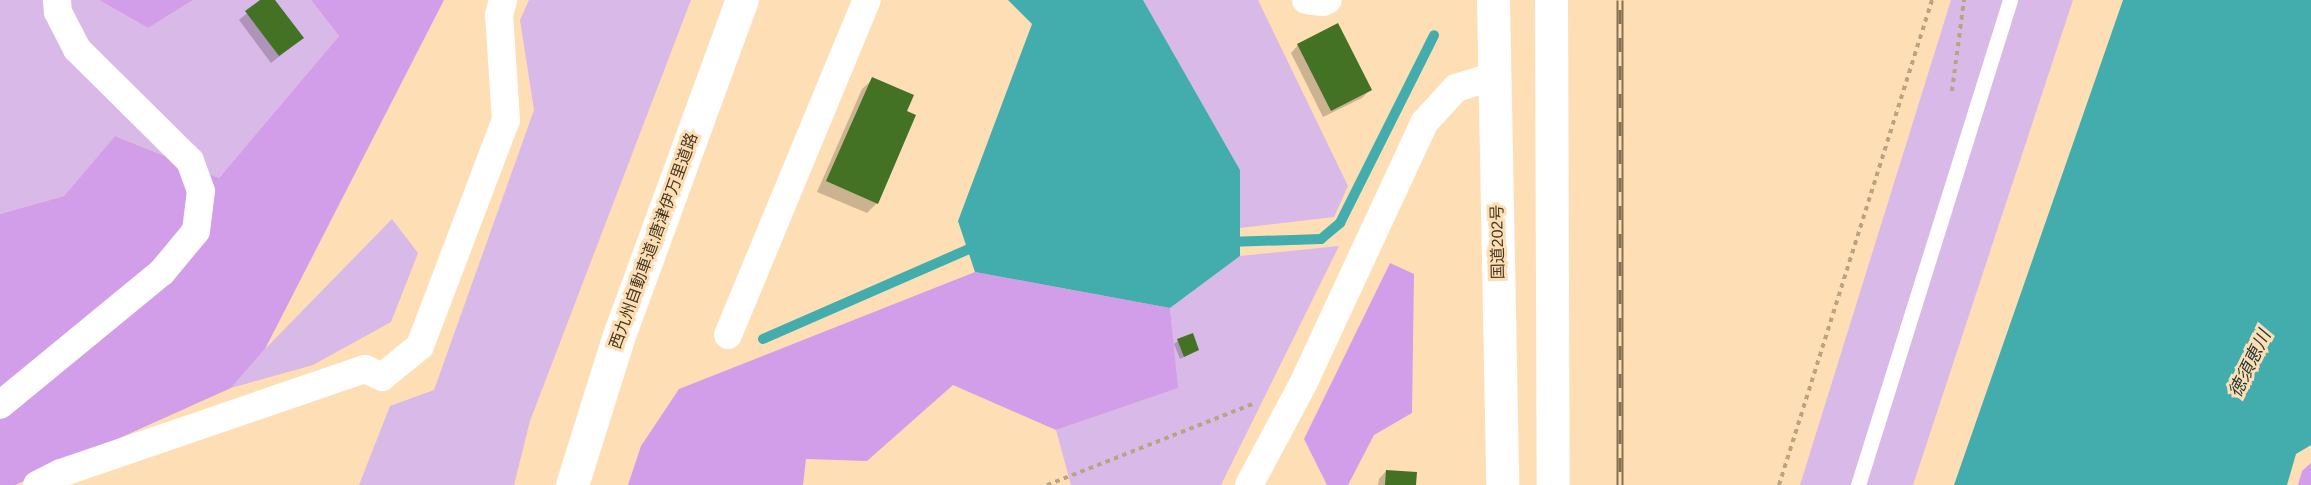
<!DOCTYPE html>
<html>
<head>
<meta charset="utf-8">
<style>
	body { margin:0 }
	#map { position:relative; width:2311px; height:485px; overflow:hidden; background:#fedfb5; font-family:Arial,"Noto Sans JP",sans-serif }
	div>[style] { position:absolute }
	.green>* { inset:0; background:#d9b9e7 }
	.forest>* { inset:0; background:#d29de9 }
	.water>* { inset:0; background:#43adad }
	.shadow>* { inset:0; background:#0003 }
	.stream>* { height:10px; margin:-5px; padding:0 5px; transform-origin:5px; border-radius:5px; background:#43adad }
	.building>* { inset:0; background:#437225 }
	.path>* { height:4px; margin-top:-2px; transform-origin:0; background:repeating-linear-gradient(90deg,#bca380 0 4.5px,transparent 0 9px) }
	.service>* { height:15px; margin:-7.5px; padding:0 7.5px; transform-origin:7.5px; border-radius:7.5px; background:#fff }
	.minor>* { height:28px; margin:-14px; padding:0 14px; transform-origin:14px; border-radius:14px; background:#fff }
	.trunk>* { height:33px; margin:-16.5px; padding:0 16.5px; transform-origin:16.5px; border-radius:16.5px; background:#fff }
	.motorway>* { height:33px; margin:-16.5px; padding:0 16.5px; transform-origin:16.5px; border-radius:16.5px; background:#fff }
	.rail>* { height:7px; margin-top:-3.5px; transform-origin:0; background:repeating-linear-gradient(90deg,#fedfb5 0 14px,#857154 0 28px); box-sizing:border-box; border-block:2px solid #857154 }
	span { translate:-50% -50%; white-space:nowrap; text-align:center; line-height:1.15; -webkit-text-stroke:6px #fedfb5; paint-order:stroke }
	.street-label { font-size:16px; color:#473822 }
	.water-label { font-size:18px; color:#1d3535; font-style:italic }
</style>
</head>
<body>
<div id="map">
	<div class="green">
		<div style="clip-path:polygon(0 0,99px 0,148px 28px,193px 0,311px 0,339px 36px,219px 178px,115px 136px,64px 196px,0 214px)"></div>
		<div style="clip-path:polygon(529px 0,691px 0,530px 421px,514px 485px,359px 485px,390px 406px,434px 390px,534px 110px,520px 20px)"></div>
		<div style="clip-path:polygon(1143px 0,1258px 0,1348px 186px,1334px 217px,1240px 228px,1240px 170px)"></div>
		<div style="clip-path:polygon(1951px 0,2073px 0,1913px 485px,1800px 485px)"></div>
		<div style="clip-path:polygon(392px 219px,418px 253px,391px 322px,313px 365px,231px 388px,265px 349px)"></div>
		<div style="clip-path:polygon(1339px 246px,1221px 485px,1071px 485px,1056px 430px,1177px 388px,1170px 308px,1240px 256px)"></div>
	</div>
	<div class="forest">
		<div style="clip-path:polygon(99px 0,193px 0,148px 28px)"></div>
		<div style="clip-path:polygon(311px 0,444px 0,265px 349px,231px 388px,15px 485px,0 485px,0 214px,64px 196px,115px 136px,219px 178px,339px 36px)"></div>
		<div style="clip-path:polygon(1390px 263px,1414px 274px,1412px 413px,1374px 435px,1348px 485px,1327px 485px,1304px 439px)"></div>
		<div style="clip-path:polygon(975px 272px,1170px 308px,1178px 388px,1056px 430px,953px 385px,867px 461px,806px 459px,803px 485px,628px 485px,641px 446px,679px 389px)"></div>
		<div style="clip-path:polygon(2311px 463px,2311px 485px,2298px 485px,2302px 471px)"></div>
	</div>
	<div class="water">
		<div style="clip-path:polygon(1008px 0,1143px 0,1240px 170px,1240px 256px,1170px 308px,975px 272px,958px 221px,1032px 24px)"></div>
		<div style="clip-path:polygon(2123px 0,2311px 0,2311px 445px,2296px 454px,2287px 485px,1954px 485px)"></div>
	</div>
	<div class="shadow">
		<div style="clip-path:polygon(263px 0,273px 0,294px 45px,271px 63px,239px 20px)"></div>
		<div style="clip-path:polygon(1298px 45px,1370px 90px,1362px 98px,1323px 117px,1291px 53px)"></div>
		<div style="clip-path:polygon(873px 79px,877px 203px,867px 213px,817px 192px,862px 89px)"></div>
		<div style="clip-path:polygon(1178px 341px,1198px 350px,1180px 359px,1174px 344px)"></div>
		<div style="clip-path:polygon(1386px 471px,1414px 485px,1378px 485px,1379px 479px)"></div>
	</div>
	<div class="stream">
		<div style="left:1227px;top:242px;width:94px;rotate:-1.8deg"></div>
		<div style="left:1321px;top:239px;width:25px;rotate:-40deg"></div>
		<div style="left:1340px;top:223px;width:210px;rotate:-63.4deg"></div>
		<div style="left:763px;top:339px;width:227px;rotate:-23.6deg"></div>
		<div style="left:971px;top:248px;width:9px"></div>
	</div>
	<div class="building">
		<div style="clip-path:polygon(260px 0,275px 0,304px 38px,279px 56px,245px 11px)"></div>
		<div style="clip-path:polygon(1338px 23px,1372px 90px,1331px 111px,1297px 44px)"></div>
		<div style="clip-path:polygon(872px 77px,914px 95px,907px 111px,916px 115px,878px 204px,826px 181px)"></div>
		<div style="clip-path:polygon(1193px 333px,1199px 350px,1184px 357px,1177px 339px)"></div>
		<div style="clip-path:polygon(1386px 470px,1417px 472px,1416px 485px,1385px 485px)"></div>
	</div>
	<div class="path">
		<div style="left:1952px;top:91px;width:92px;rotate:-82.5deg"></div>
		<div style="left:1047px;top:485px;width:224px;rotate:-21.5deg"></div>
		<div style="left:1779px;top:485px;width:509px;rotate:-72.49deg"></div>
	</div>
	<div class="service">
		<div style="left:1858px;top:485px;width:508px;rotate:-72.6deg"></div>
	</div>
	<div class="minor">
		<div style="left:1306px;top:0;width:17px;rotate:7deg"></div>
		<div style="left:1323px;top:2px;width:5px;rotate:-22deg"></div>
		<div style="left:728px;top:335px;width:363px;rotate:-67.5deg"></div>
		<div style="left:0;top:405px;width:210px;rotate:-39.4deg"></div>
		<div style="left:162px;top:272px;width:53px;rotate:-50.3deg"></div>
		<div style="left:196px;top:231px;width:40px;rotate:-82.9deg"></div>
		<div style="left:201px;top:191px;width:32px;rotate:-110deg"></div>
		<div style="left:190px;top:161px;width:159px;rotate:-135.3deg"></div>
		<div style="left:77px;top:49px;width:42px;rotate:-117.2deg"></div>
		<div style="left:58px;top:12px;width:12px;rotate:-95deg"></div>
		<div style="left:37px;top:485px;width:27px;rotate:-27deg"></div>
		<div style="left:61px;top:473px;width:321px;rotate:-18.9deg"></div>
		<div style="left:365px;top:369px;width:19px;rotate:25deg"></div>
		<div style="left:382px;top:377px;width:49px;rotate:-39.2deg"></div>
		<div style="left:420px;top:346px;width:242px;rotate:-69.2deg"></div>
		<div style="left:506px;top:120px;width:105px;rotate:-93.8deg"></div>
		<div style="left:499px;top:15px;width:16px;rotate:-75deg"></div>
		<div style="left:1249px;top:485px;width:115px;rotate:-61.9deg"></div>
		<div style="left:1303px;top:384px;width:288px;rotate:-65.1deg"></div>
		<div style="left:1424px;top:123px;width:47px;rotate:-47.6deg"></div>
		<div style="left:1456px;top:88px;width:41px;rotate:-17.1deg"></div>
	</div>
	<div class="trunk">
		<div style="left:1493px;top:0;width:485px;rotate:88.9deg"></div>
		<div style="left:1551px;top:0;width:485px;rotate:89.8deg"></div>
	</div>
	<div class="motorway">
		<div style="left:572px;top:485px;width:154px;rotate:-72.6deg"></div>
		<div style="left:618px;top:338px;width:360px;rotate:-69.9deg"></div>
	</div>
	<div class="rail">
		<div style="left:1620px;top:485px;width:485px;rotate:-90deg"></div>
	</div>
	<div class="street-label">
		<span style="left:654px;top:241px;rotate:-70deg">西九州自動車道;唐津伊万里道路</span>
		<span style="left:1498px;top:242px;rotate:-91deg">国道202号</span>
	</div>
	<div class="water-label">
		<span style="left:2250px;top:364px;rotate:-64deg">徳須恵川</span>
	</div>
</div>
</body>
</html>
